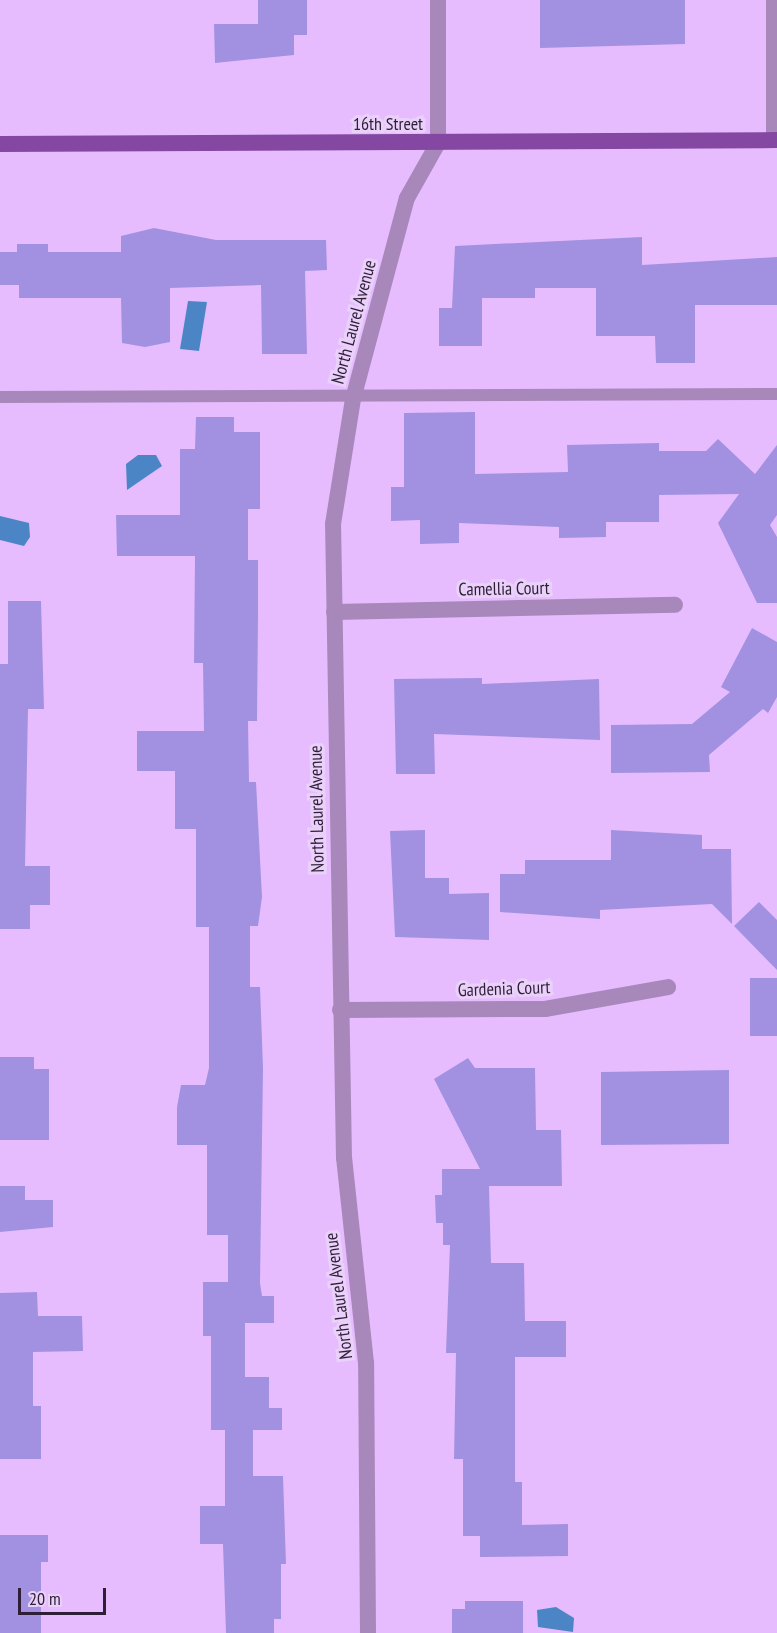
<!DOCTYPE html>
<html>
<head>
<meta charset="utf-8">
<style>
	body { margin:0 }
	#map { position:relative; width:777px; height:1633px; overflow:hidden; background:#e6bcff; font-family:"PT Sans Narrow",sans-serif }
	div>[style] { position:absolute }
	.water>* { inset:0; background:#4c85c6 }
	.building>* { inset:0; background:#a291e1 }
	.service>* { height:12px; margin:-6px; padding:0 6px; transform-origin:6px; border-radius:6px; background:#a888ba }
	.minor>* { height:16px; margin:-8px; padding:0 8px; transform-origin:8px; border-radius:8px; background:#a888ba }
	.primary>* { height:16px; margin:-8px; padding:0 8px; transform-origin:8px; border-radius:8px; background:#8448a3 }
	span { translate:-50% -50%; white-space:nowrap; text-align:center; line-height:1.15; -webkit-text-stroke:6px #ead1f9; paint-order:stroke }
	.street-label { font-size:18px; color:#2e1e37 }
	.scale { position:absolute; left:18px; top:1588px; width:88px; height:27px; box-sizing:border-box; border:3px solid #2e1e37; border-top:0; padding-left:8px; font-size:18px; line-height:21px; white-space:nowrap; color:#2e1e37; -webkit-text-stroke:4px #ead1f9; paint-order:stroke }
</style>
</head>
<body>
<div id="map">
	<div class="water">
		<div style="clip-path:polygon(188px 301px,207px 302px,199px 351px,180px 349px)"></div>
		<div style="clip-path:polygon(156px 455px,162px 466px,127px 490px,126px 464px,138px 455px)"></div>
		<div style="clip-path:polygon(0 516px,29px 523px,30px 537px,24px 546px,0 540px)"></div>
		<div style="clip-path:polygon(556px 1607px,574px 1618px,573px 1632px,538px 1627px,537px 1610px)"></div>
	</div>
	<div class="building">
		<div style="clip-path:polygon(258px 0,307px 0,307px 35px,294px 35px,294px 55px,215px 63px,214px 24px,258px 24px)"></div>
		<div style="clip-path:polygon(540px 0,685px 0,685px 44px,540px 48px)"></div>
		<div style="clip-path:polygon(154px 228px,216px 240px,326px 240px,327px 270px,305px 271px,307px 354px,262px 354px,261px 285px,170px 288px,170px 342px,145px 347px,122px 343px,121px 298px,19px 298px,19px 285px,0 285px,0 252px,17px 252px,17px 244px,48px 244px,48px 252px,121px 252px,121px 236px)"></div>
		<div style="clip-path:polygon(642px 237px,642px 265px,777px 257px,777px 305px,695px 305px,695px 363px,656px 363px,655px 336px,596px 336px,596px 288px,535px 288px,535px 298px,482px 298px,482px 346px,439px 346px,439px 308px,452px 308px,455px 246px)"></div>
		<div style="clip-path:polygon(475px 412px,475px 474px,568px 472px,567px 445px,659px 443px,659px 451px,706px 451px,718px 439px,755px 474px,777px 445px,777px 515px,770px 525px,777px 537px,777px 603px,757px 603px,718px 523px,739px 494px,659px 495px,659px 522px,606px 522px,606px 537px,559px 538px,559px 527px,459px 523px,459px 543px,420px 544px,420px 520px,391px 521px,391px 487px,404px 487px,404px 413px)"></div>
		<div style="clip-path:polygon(196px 417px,234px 417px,234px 432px,260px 432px,260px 509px,248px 509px,248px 560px,258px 560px,258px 615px,257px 721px,248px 721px,249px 782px,256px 782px,262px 897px,258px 926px,250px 926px,250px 987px,260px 987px,263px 1068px,260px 1283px,262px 1296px,274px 1296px,274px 1323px,245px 1323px,245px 1377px,269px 1377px,269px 1408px,282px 1408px,282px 1430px,253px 1430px,253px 1476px,283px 1476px,286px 1564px,281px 1564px,281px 1619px,274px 1619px,274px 1633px,226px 1633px,223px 1544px,200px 1544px,200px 1506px,225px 1506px,225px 1430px,211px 1430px,211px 1336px,203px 1336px,203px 1282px,228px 1282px,228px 1235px,207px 1235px,207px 1145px,177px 1145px,177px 1107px,181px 1085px,205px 1085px,209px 1068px,209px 927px,196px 927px,196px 829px,175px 829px,175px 771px,137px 771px,137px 731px,204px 731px,203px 663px,194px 663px,195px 556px,117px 556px,116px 515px,180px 515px,180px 449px,195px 449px)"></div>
		<div style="clip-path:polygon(8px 601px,41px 601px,44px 709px,28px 709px,25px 866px,50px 866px,50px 905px,30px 905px,30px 929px,0 929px,0 664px,8px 664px)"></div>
		<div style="clip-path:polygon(752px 628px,777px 642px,777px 697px,768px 713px,763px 709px,709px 755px,710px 772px,611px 773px,611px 725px,692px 724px,730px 692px,721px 687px)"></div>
		<div style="clip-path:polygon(482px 678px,482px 684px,599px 679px,600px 740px,434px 734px,435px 774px,396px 774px,394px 679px)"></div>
		<div style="clip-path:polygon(425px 830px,425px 878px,449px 878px,449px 894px,489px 893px,489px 940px,395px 937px,390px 831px)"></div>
		<div style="clip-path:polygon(611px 830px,702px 835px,702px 849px,731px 849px,732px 924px,712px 904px,600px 910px,600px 919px,500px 912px,500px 874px,525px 874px,525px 860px,611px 860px)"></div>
		<div style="clip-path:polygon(759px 902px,777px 920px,777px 970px,734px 926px)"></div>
		<div style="clip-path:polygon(750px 978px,777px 978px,777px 1036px,750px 1036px)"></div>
		<div style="clip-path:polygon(0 1057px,34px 1057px,34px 1069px,49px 1069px,49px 1140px,0 1140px)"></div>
		<div style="clip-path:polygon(468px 1058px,475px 1068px,535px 1068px,536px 1130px,561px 1130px,562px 1186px,489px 1186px,491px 1263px,524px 1263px,525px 1321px,566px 1321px,566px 1357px,515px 1357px,515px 1482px,522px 1482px,522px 1525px,568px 1524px,568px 1556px,480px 1557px,480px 1536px,463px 1536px,463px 1459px,454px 1459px,456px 1353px,446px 1353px,450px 1245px,443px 1245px,443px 1223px,436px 1223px,435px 1195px,442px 1195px,442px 1169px,480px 1169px,434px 1079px)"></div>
		<div style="clip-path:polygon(729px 1070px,729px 1144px,601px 1145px,601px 1072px)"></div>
		<div style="clip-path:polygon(0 1186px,25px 1186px,25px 1200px,53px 1200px,53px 1227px,0 1232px)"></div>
		<div style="clip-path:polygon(37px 1292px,38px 1316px,82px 1316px,83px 1351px,33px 1352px,33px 1406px,41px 1406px,41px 1459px,0 1459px,0 1293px)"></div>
		<div style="clip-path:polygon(0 1535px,48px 1535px,48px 1562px,41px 1562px,41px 1633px,0 1633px)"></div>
		<div style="clip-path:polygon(465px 1601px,523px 1601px,523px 1633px,452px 1633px,452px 1609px,465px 1609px)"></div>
	</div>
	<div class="service">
		<div style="left:772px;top:0;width:140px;rotate:90deg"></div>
		<div style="left:0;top:397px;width:777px;rotate:-0.22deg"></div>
	</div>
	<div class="minor">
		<div style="left:334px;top:612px;width:341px;rotate:-1.2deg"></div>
		<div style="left:340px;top:1010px;width:205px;rotate:-0.3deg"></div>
		<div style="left:545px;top:1009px;width:125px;rotate:-10.1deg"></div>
		<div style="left:368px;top:1633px;width:270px;rotate:-90.4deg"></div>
		<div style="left:366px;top:1363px;width:206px;rotate:-96.1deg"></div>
		<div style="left:344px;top:1158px;width:634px;rotate:-90.99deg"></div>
		<div style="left:333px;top:524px;width:127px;rotate:-80.9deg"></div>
		<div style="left:353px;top:399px;width:208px;rotate:-75deg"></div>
		<div style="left:407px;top:198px;width:63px;rotate:-60.6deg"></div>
		<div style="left:438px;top:143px;width:143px;rotate:-90deg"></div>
	</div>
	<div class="primary">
		<div style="left:0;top:144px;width:777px;rotate:-0.29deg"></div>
	</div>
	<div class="street-label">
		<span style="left:388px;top:124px">16th Street</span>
		<span style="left:354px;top:322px;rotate:-75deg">North Laurel Avenue</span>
		<span style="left:504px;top:589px;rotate:-1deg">Camellia Court</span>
		<span style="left:317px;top:809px;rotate:-91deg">North Laurel Avenue</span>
		<span style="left:504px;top:989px;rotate:-2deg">Gardenia Court</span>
		<span style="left:339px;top:1296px;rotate:-97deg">North Laurel Avenue</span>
	</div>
	<div class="scale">20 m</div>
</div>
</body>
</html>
